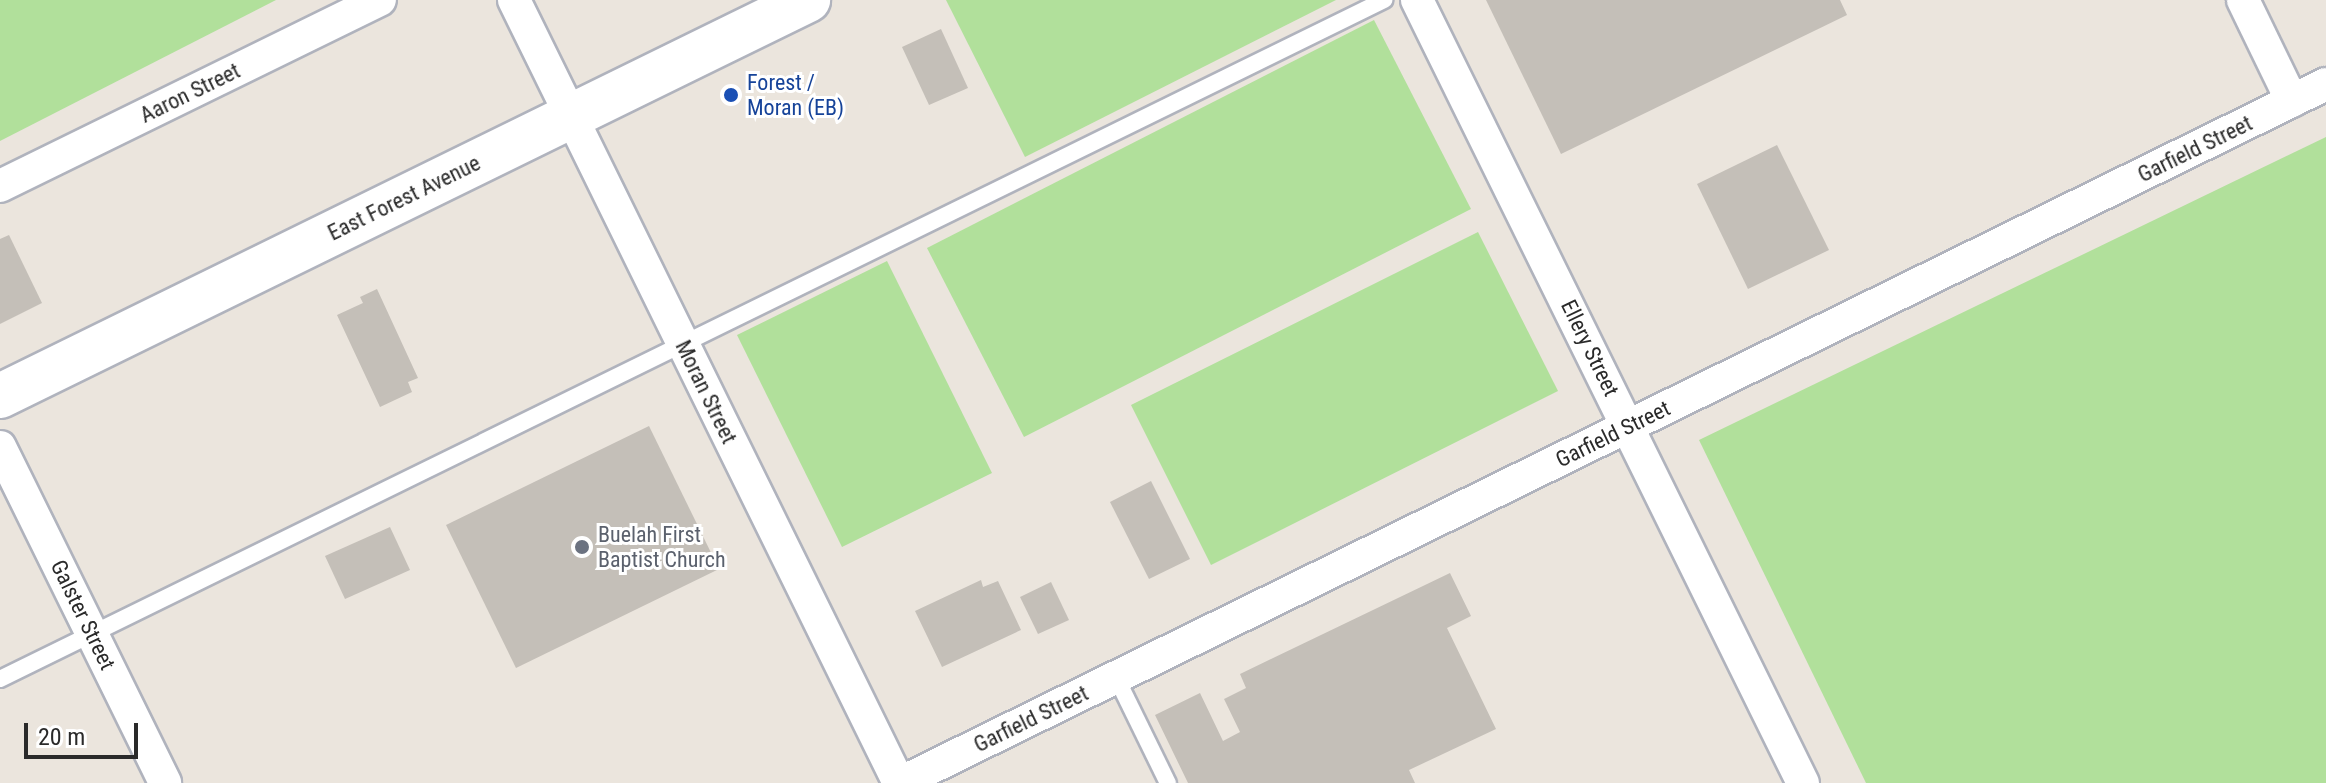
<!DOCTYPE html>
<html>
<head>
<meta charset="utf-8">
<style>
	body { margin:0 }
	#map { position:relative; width:2326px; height:783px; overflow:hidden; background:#ebe5dd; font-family:"Roboto Condensed",sans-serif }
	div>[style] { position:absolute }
	.green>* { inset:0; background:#b1e09b }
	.building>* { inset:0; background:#c4bfb8 }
	.roads { filter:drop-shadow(2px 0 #b0b3bd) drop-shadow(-2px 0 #b0b3bd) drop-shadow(0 2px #b0b3bd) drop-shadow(0 -2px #b0b3bd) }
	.service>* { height:16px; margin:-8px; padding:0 8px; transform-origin:8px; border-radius:8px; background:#fff }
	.minor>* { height:32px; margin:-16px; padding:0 16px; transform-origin:16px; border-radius:16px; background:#fff }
	.secondary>* { height:44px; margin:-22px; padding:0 22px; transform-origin:22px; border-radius:22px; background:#fff }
	.dots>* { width:22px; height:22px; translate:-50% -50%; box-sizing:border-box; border:4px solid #fff; border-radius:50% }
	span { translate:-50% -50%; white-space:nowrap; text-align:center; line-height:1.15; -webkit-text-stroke:6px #fff; paint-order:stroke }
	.transit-label { font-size:22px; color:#164399 }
	.left { translate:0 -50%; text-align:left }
	.street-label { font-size:22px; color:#2a2a2a }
	.worship-label { font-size:22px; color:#5b616d }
	.scale { position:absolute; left:24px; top:723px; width:114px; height:36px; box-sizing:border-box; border:4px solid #2a2a2a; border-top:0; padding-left:10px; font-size:24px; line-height:28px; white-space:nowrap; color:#2a2a2a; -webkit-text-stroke:6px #fff; paint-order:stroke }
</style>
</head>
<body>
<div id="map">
	<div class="green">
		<div style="clip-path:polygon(0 0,276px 0,0 141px)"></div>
		<div style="clip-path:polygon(946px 0,1336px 0,1025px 157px)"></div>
		<div style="clip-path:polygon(1374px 20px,1471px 209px,1024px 437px,927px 248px)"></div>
		<div style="clip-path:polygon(2326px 137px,2326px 783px,1866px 783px,1699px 440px)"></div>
		<div style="clip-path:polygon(1478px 232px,1558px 391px,1211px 565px,1131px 405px)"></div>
		<div style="clip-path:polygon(887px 261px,992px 473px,842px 547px,737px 335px)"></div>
	</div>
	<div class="building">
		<div style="clip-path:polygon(1486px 0,1840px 0,1847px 15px,1561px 154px)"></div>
		<div style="clip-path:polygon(941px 29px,968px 88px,929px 105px,902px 47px)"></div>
		<div style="clip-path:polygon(1777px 145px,1829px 250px,1748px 289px,1697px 184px)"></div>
		<div style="clip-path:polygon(9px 235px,42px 303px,0 324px,0 239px)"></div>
		<div style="clip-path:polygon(377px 289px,418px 378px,408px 382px,412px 392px,380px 407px,337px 315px,363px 303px,360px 297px)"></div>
		<div style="clip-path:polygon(649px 426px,719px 569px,516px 668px,446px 525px)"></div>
		<div style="clip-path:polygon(1151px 481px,1190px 559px,1149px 579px,1110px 502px)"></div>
		<div style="clip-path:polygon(390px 527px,410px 570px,345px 599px,325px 556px)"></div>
		<div style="clip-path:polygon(1450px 573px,1471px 616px,1447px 628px,1496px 729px,1409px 770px,1415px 783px,1188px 783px,1155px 715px,1200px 693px,1223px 741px,1240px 732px,1224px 699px,1246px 688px,1240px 674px)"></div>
		<div style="clip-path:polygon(981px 580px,983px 587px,998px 581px,1021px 630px,942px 667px,915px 611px)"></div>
		<div style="clip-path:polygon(1051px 582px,1069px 620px,1038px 634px,1020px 597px)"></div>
	</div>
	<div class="roads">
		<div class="service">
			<div style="left:1116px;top:677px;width:118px;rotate:63.9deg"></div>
			<div style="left:0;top:679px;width:1542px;rotate:-26.13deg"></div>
		</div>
		<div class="minor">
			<div style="left:514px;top:0;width:873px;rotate:63.82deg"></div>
			<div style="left:1417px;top:0;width:873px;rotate:63.76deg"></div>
			<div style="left:2243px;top:0;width:112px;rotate:64.1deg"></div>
			<div style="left:0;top:186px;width:423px;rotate:-26.1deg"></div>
			<div style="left:0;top:447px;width:374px;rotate:63.8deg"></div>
			<div style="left:900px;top:783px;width:1588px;rotate:-26.11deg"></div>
		</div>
		<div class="secondary">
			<div style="left:0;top:396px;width:900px;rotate:-26.11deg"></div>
		</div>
	</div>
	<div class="dots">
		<div style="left:731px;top:95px;background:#1a4fb4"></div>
		<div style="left:582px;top:547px;background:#6b7280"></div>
	</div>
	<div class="transit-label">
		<span class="left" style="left:747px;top:95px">Forest /<br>Moran (EB)</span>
	</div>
	<div class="street-label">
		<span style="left:190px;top:93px;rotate:-26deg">Aaron Street</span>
		<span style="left:2195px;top:149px;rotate:-26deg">Garfield Street</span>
		<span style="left:404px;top:198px;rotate:-26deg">East Forest Avenue</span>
		<span style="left:1590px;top:348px;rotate:64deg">Ellery Street</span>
		<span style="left:706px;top:392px;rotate:64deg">Moran Street</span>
		<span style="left:1613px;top:434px;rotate:-26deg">Garfield Street</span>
		<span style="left:83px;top:615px;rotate:64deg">Galster Street</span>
		<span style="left:1031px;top:719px;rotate:-26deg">Garfield Street</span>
	</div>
	<div class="worship-label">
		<span class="left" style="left:598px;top:547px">Buelah First<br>Baptist Church</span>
	</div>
	<div class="scale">20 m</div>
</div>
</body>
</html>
